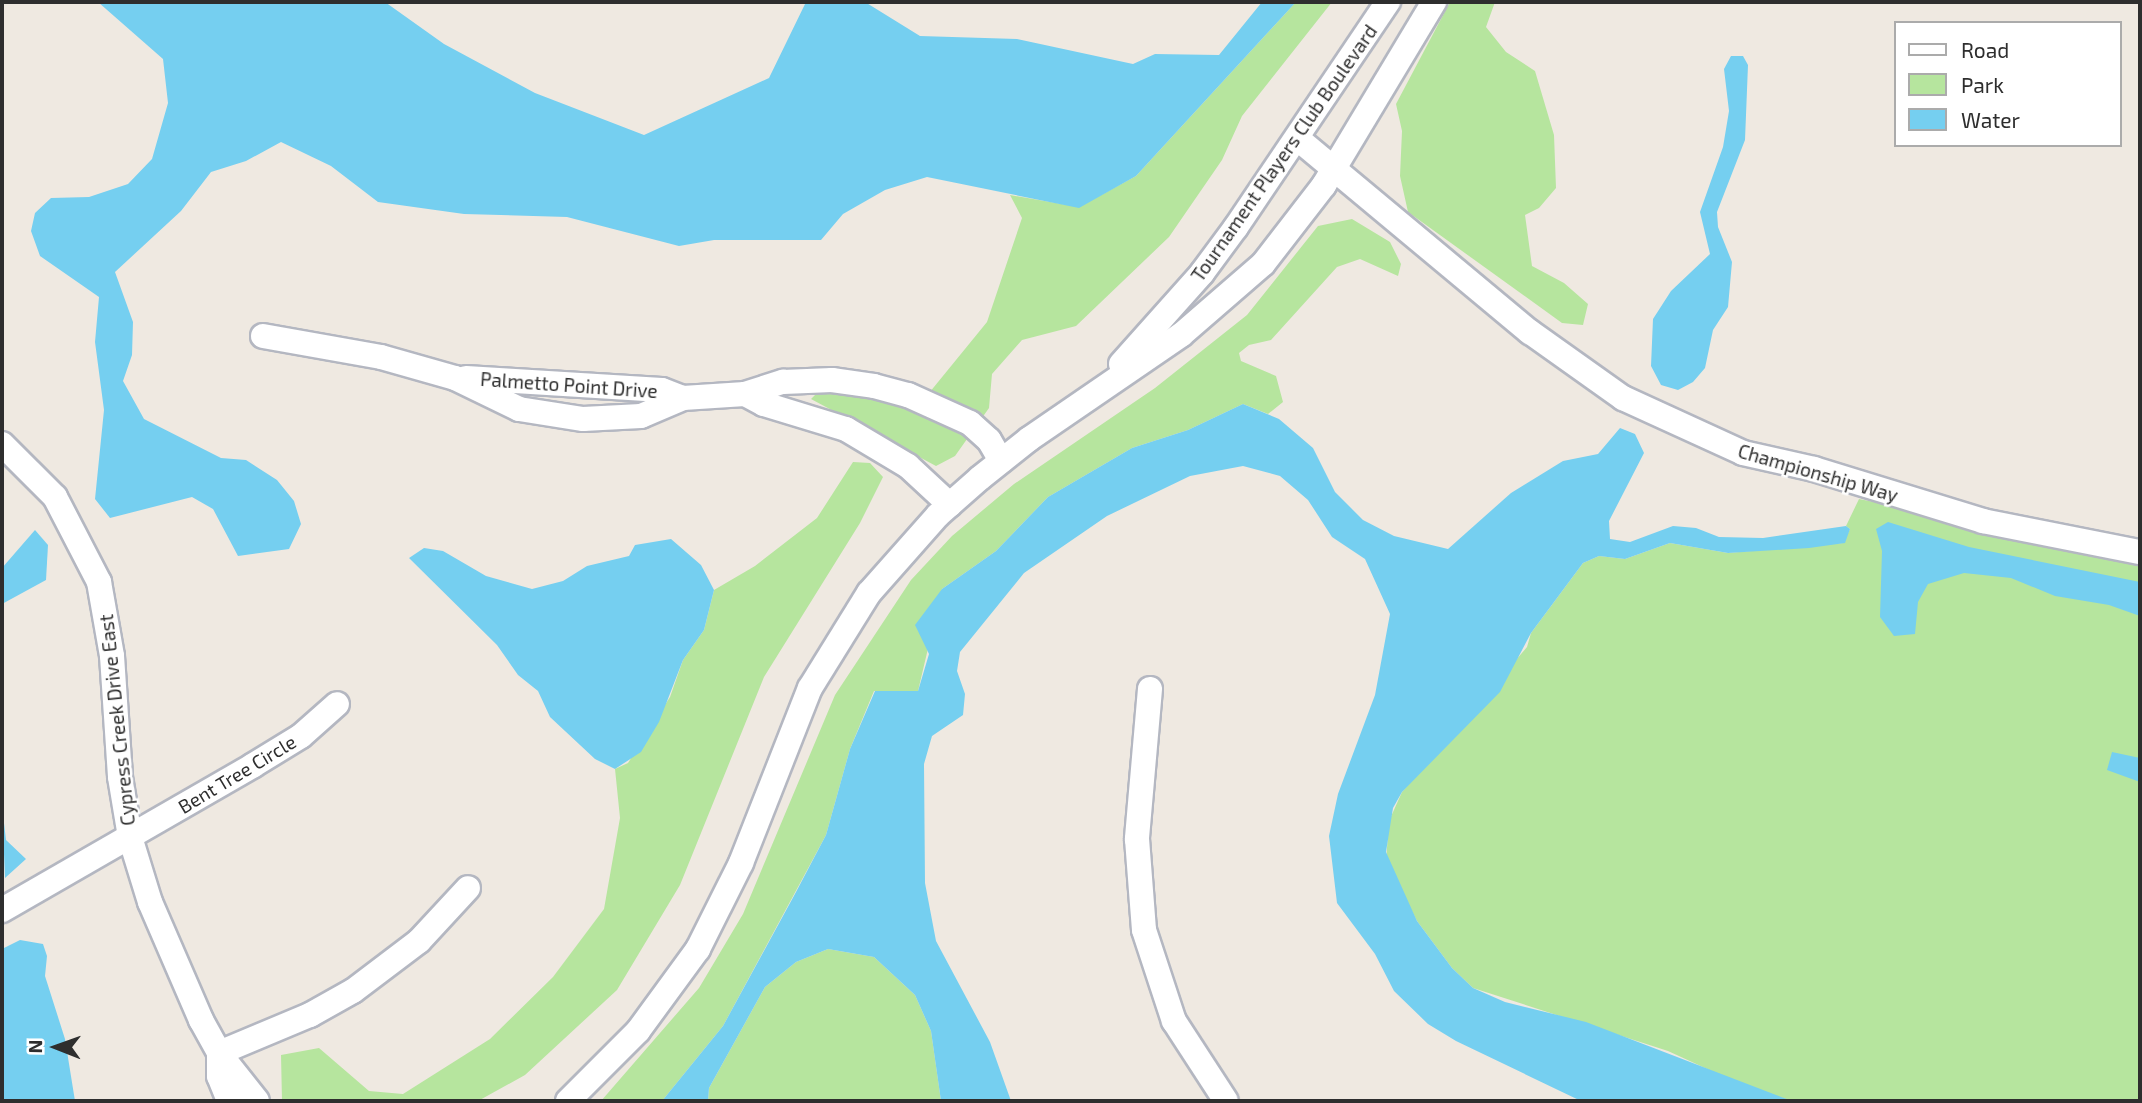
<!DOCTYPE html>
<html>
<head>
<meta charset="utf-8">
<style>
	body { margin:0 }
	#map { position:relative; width:2142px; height:1103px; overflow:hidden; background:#efe9e1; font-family:"Exo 2",sans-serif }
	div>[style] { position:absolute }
	.green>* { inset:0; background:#b6e59e }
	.water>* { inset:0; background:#75cff0 }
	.roads { filter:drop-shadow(2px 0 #b4b7c1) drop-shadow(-2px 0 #b4b7c1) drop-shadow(0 2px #b4b7c1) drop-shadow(0 -2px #b4b7c1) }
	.minor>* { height:24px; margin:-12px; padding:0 12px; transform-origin:12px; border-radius:12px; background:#fff }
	span { translate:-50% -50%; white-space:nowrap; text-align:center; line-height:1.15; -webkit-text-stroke:5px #fff; paint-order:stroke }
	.street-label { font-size:19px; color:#2e2e2e }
	.frame { position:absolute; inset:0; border:4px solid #2e2e2e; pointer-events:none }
	.legend { position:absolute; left:1894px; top:21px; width:228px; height:126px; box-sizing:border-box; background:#fff; border:2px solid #ababab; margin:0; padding:9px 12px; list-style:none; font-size:21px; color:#2e2e2e }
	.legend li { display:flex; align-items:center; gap:14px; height:35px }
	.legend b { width:35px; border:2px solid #ababab }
	.north { position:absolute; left:21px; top:1012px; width:70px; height:70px; -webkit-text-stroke:5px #fff; paint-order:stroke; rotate:271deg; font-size:19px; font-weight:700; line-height:28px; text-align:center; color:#2e2e2e }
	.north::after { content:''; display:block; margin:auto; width:24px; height:32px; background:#2e2e2e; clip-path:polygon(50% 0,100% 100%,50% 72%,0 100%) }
</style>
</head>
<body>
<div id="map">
	<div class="green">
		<div style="clip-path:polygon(1296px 2px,1332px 2px,1242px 116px,1222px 160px,1169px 237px,1076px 326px,1022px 340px,992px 374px,989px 408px,955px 456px,936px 466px,811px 399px,822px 388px,859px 392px,916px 409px,987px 322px,1022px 218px,1010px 195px,1079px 207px,1136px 176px)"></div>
		<div style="clip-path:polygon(1450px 2px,1495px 2px,1486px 27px,1506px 52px,1535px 71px,1554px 135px,1556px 188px,1539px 208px,1525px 215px,1532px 266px,1564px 283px,1588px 304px,1583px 325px,1562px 323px,1408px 212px,1400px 176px,1402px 131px,1396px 104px)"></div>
		<div style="clip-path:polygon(1352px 219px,1390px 242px,1401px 264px,1398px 276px,1360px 259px,1337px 267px,1271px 340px,1249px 345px,1239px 353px,1241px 361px,1276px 376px,1283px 402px,1268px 414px,1243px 404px,1188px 430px,1132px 448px,1048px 497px,996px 551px,942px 589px,918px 691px,874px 691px,850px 749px,826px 835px,723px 1026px,662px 1101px,601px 1101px,699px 988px,743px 914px,835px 695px,911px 580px,952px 536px,1014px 484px,1155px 388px,1247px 315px,1318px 226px)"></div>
		<div style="clip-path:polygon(853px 462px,870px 463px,883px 477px,860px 523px,764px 677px,680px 885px,617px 990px,525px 1075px,478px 1101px,282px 1101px,281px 1055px,319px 1048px,369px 1091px,403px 1094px,490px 1039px,553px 977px,604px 909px,620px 818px,615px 769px,628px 763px,670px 697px,683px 660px,704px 630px,714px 590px,755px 566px,817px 518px)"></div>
		<div style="clip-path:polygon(1859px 499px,2140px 555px,2140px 1101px,1792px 1101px,1742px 1085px,1668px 1051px,1473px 988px,1452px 968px,1417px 921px,1386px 861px,1389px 821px,1402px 792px,1527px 647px,1531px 633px,1583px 563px,1599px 556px,1625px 559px,1670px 543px,1728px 553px,1843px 543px,1850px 529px,1846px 526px)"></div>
		<div style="clip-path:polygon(828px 949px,874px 957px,915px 995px,931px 1031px,941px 1101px,708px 1101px,709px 1088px,765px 987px,796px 962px)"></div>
	</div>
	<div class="water">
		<div style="clip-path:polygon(98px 2px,385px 2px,444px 44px,535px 93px,644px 135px,769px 78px,806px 2px,865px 2px,920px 36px,1017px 39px,1133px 64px,1155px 54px,1219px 55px,1262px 2px,1296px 2px,1136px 176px,1079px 208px,927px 177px,885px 190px,843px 214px,821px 240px,714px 240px,679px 246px,567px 217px,464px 214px,378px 202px,331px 166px,281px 142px,246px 161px,211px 172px,181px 211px,115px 272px,133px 322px,132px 355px,123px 381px,144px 419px,221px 458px,246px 460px,277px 480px,294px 501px,301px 524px,289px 549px,238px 556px,213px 509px,192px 497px,110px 518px,95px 499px,104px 410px,95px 342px,99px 297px,40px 256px,31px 231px,35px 213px,51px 198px,89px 197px,128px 184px,152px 159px,168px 103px,163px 59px)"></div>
		<div style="clip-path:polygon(1731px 56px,1743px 56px,1748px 65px,1745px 140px,1717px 212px,1718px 227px,1732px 262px,1728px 307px,1713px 330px,1705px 368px,1693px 382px,1678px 390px,1661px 385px,1651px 366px,1653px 319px,1671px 291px,1710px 254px,1700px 212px,1723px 147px,1729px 111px,1724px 69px)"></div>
		<div style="clip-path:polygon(1243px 404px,1279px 419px,1313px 448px,1335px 492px,1363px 520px,1394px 536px,1448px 549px,1511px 493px,1563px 461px,1598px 454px,1620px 428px,1635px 434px,1644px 453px,1609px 521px,1610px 539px,1630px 542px,1673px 526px,1696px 528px,1719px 537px,1763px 538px,1846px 526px,1850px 529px,1845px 543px,1809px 548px,1728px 553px,1670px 543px,1625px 559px,1599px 556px,1583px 563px,1531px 633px,1500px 692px,1402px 792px,1393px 808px,1386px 852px,1417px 921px,1452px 968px,1473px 988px,1505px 1002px,1586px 1022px,1792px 1101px,1581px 1101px,1456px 1041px,1428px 1024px,1394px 991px,1375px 954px,1337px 903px,1329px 836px,1338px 794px,1375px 695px,1390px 614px,1365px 559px,1332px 537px,1308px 500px,1280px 476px,1243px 466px,1190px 476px,1107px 516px,1024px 573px,960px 652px,957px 671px,965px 694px,963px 715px,932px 736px,924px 764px,925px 883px,936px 941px,990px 1042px,1011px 1101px,941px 1101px,931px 1031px,915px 995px,874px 957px,828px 949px,796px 962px,765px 987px,709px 1088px,708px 1101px,662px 1101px,723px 1026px,796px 892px,826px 835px,850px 749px,875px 691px,918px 691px,929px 654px,915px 625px,942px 589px,996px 551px,1048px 497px,1132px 448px,1188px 430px)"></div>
		<div style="clip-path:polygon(1888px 522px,1969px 547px,2140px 582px,2140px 616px,2109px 605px,2055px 596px,2011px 578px,1964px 573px,1928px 584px,1918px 602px,1915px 634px,1894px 636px,1880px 617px,1882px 551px,1876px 529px)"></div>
		<div style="clip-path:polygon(35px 530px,48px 545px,46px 580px,2px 604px,2px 568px)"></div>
		<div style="clip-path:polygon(671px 539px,701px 565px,714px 590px,704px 630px,683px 660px,659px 722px,641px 752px,615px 769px,595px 759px,550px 717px,538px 691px,518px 675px,497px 645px,409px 558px,424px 548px,443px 551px,486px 576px,532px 589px,563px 581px,587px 566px,629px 556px,635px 545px)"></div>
		<div style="clip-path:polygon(2112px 752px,2140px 758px,2140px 782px,2107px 770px)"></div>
		<div style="clip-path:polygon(2px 806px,6px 840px,26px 859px,5px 878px)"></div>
		<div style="clip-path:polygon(20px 940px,43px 944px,47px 956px,45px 976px,65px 1039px,75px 1101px,2px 1101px,2px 949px)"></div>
	</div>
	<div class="roads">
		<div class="minor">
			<div style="left:1298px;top:139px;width:302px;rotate:39.8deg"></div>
			<div style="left:1530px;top:332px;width:114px;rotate:35.4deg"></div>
			<div style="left:1623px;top:398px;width:132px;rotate:24.6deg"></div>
			<div style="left:1743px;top:453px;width:73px;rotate:12.7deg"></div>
			<div style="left:1814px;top:469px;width:177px;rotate:17.1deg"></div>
			<div style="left:1983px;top:521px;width:160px;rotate:11.2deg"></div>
			<div style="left:263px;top:336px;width:120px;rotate:10.1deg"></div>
			<div style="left:381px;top:357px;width:77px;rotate:15.8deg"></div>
			<div style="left:455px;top:378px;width:71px;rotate:25.8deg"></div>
			<div style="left:519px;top:409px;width:65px;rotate:8.9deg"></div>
			<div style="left:583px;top:419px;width:58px;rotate:-3deg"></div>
			<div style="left:641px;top:416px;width:46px;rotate:-23.2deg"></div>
			<div style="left:683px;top:398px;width:62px;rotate:-3.7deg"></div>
			<div style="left:745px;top:394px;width:40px;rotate:-18deg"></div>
			<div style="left:783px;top:382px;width:49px;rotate:-2.3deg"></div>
			<div style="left:832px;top:380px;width:42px;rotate:8.1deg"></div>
			<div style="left:874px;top:386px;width:35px;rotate:15deg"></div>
			<div style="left:908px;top:395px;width:68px;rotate:24.3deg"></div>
			<div style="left:970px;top:423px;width:25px;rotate:42deg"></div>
			<div style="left:989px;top:440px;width:24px;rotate:60deg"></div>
			<div style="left:1121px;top:364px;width:122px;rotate:-48.3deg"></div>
			<div style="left:1202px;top:273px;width:57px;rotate:-53.5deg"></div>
			<div style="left:1236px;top:227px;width:272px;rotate:-56deg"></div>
			<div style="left:466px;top:378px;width:196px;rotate:3.5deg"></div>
			<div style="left:662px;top:390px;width:22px;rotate:21deg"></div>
			<div style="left:745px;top:394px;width:21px;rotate:28deg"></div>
			<div style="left:764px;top:404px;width:86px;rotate:17deg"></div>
			<div style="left:846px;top:429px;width:72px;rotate:30.8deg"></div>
			<div style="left:908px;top:466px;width:57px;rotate:42.9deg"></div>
			<div style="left:2px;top:444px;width:75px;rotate:45deg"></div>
			<div style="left:55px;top:497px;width:96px;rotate:62.6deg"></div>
			<div style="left:99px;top:582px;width:75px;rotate:80deg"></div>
			<div style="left:112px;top:656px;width:121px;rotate:86.2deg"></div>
			<div style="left:120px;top:777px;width:61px;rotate:80.5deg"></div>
			<div style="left:130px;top:837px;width:68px;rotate:72.9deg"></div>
			<div style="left:150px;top:902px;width:129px;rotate:66.6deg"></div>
			<div style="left:201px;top:1020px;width:38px;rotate:61deg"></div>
			<div style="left:219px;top:1053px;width:61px;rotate:51.6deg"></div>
			<div style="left:1150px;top:689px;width:151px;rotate:95deg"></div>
			<div style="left:1137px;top:839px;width:91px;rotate:85.6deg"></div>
			<div style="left:1144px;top:930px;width:96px;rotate:71.8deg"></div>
			<div style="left:1174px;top:1021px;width:95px;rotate:57deg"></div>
			<div style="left:2px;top:910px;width:289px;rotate:-29.9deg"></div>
			<div style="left:252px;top:766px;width:57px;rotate:-31.5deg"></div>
			<div style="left:301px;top:736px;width:48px;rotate:-41.6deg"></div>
			<div style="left:219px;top:1053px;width:99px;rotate:-22.7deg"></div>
			<div style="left:310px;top:1015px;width:49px;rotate:-29.2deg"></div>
			<div style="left:353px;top:991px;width:83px;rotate:-37.1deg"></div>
			<div style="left:419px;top:941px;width:72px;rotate:-47.2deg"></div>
			<div style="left:219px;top:1053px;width:23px;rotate:90deg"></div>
			<div style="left:219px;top:1076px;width:27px;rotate:68deg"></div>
			<div style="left:568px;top:1101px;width:99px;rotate:-45deg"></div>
			<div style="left:638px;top:1031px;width:102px;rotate:-53.8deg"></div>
			<div style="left:698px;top:949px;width:96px;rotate:-63.4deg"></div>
			<div style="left:741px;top:863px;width:188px;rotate:-68.5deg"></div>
			<div style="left:810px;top:688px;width:112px;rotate:-58.2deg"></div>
			<div style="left:869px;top:593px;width:104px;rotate:-48.5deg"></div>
			<div style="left:938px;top:515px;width:56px;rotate:-41.4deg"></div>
			<div style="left:980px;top:478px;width:63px;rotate:-38.5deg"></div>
			<div style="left:1029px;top:439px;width:184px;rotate:-34.4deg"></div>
			<div style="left:1181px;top:335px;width:108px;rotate:-40.9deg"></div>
			<div style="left:1263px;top:264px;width:100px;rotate:-52.3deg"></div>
			<div style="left:1324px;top:185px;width:214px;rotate:-59deg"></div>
		</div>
	</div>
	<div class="street-label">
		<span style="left:1284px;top:153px;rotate:-55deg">Tournament Players Club Boulevard</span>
		<span style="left:569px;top:385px;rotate:4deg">Palmetto Point Drive</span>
		<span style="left:1818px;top:473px;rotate:16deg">Championship Way</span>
		<span style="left:117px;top:720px;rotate:-96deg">Cypress Creek Drive East</span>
		<span style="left:237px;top:774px;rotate:-31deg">Bent Tree Circle</span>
	</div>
	<div class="frame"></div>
	<ul class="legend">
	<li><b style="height:9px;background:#fff"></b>Road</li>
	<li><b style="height:19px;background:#b6e59e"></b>Park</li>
	<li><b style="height:19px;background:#75cff0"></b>Water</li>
	</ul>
	<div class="north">N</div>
</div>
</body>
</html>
